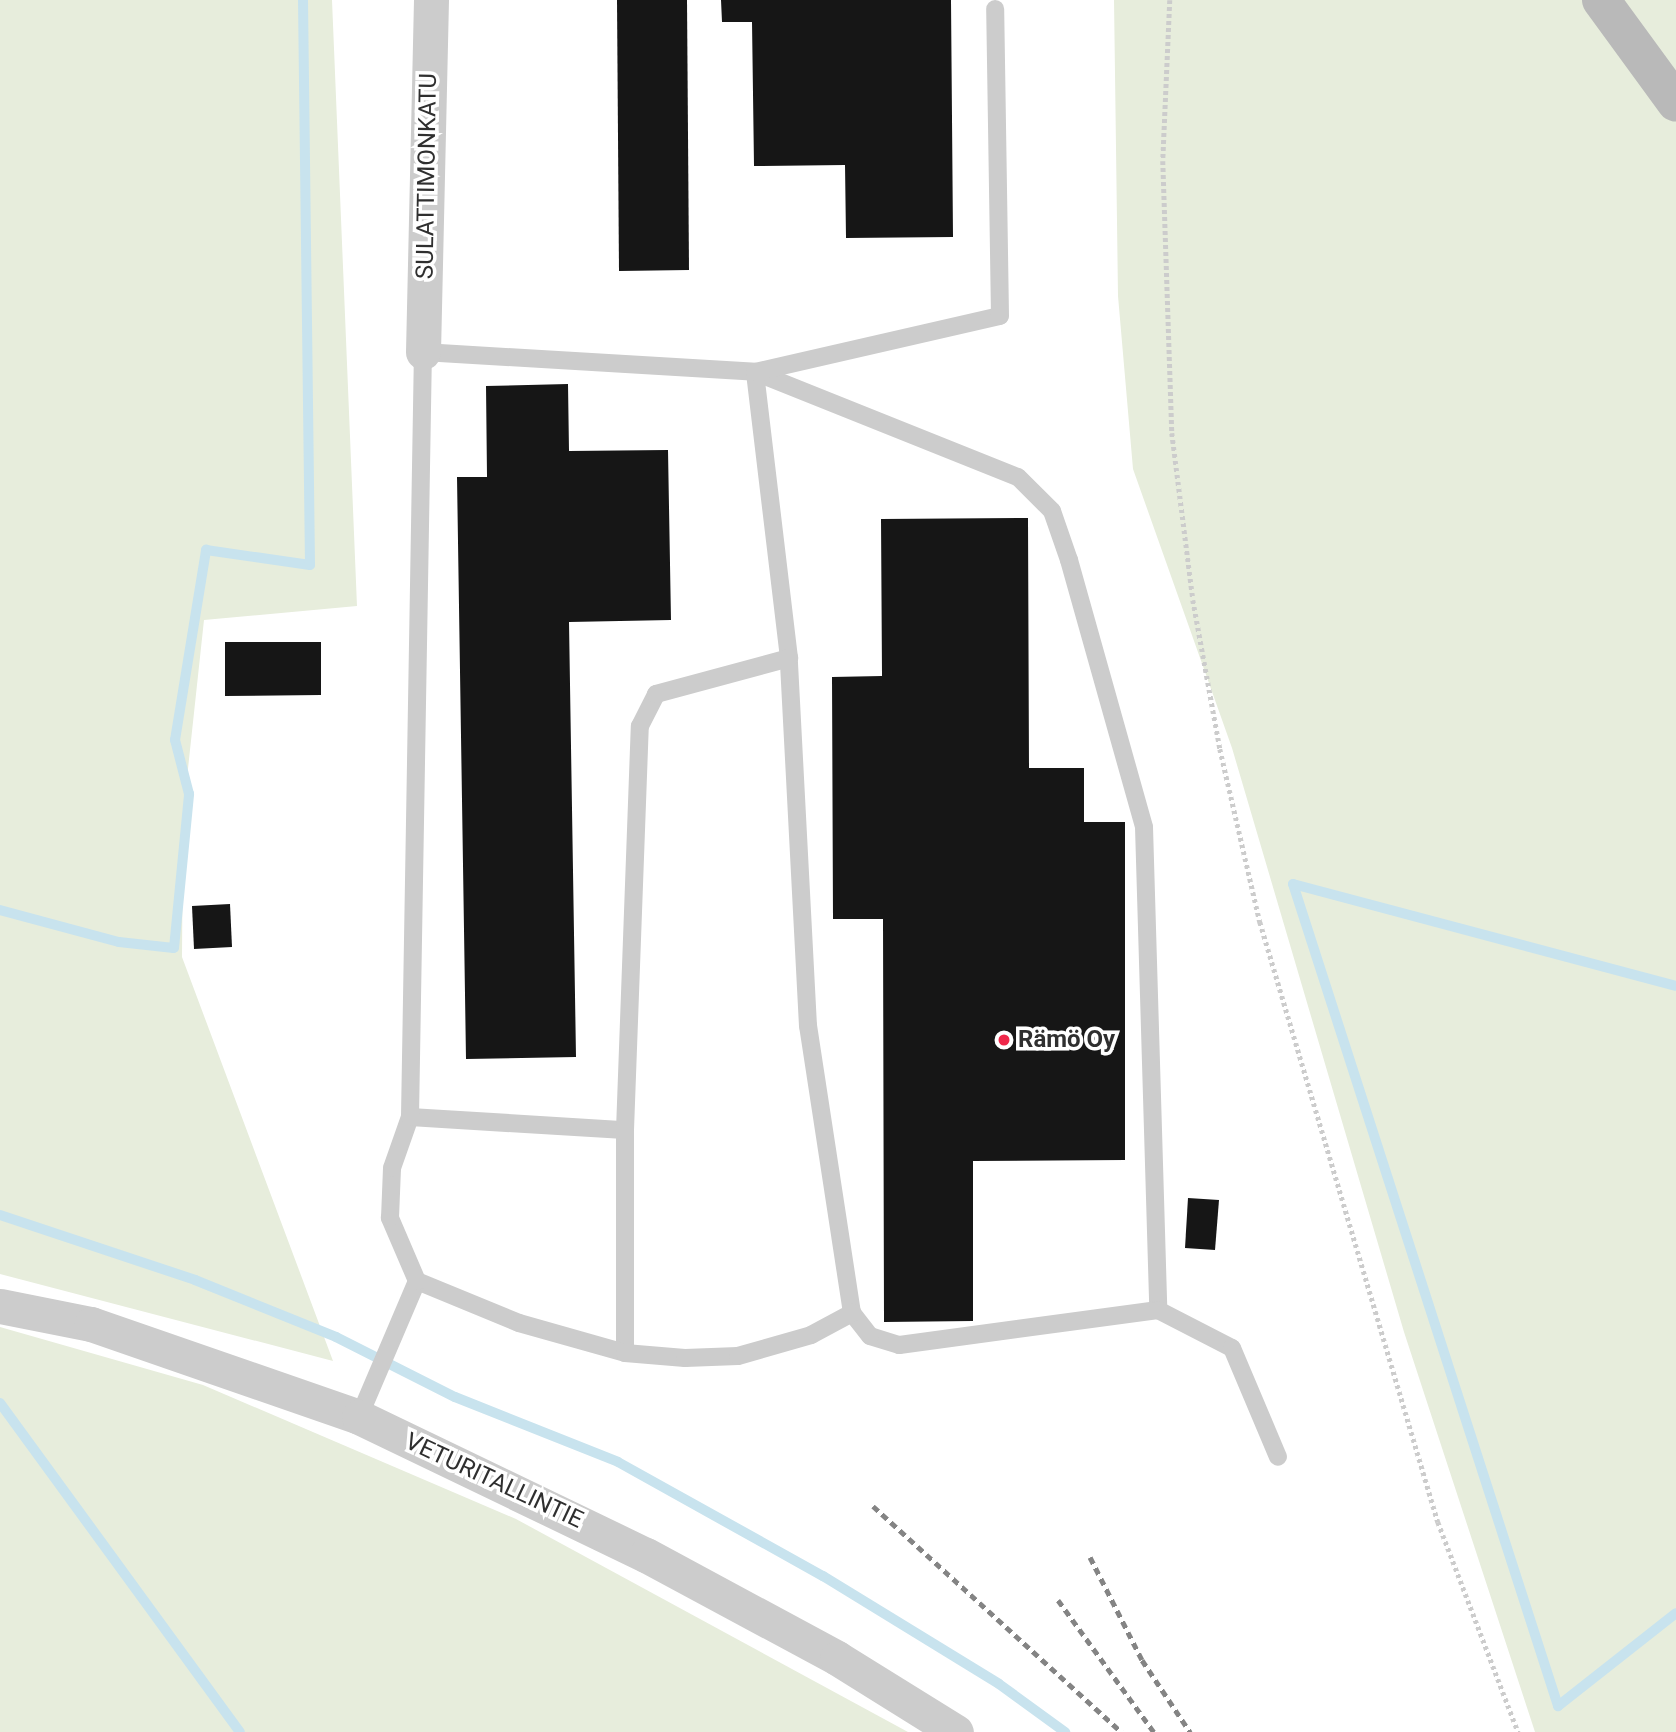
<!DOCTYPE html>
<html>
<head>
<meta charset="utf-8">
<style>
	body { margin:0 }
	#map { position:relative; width:1676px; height:1732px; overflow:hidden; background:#fff; font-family:Roboto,sans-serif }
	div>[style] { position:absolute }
	.green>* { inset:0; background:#e7eddc }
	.stream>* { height:10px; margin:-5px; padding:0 5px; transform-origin:5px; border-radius:5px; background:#c8e3ee }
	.building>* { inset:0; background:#161616 }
	.path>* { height:4.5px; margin-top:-2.25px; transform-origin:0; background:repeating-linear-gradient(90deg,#ccc 0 3.5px,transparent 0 7px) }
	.lane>* { height:18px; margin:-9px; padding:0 9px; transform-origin:9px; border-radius:9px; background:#ccc }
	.street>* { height:35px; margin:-17.5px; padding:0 17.5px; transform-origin:17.5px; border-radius:17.5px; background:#ccc }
	.secondary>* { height:38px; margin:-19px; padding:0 19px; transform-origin:19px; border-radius:19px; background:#b9b9b9 }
	.rail>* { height:5px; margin-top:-2.5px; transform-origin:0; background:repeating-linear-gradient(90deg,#848484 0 7px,transparent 0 12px) }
	.dots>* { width:19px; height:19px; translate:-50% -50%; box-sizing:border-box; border:4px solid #fff; border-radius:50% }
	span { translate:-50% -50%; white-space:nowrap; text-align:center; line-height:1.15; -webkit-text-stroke:7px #fff; paint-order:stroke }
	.street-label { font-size:24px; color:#2f2f2f }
	.poi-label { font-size:24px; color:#2f2f2f; font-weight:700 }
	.left { translate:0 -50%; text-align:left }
</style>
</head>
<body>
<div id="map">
	<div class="green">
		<div style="clip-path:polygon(0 0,332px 0,357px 606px,204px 620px,183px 815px,182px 957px,333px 1361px,0 1274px)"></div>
		<div style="clip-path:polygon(1114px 0,1676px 0,1676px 1732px,1535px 1732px,1404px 1332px,1232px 748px,1133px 469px,1118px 296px)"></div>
		<div style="clip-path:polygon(0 1327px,203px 1385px,516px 1519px,908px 1732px,0 1732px)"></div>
	</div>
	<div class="stream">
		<div style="left:1293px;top:884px;width:864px;rotate:72.13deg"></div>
		<div style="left:1558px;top:1706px;width:150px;rotate:-38.2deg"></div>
		<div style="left:1293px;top:884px;width:396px;rotate:14.9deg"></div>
		<div style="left:0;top:910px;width:123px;rotate:15.1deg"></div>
		<div style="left:119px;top:942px;width:55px;rotate:6.2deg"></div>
		<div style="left:174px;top:948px;width:155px;rotate:-84.4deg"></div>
		<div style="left:189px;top:794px;width:56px;rotate:-104.5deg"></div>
		<div style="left:175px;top:740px;width:193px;rotate:-80.7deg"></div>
		<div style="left:206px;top:550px;width:105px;rotate:8.2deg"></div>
		<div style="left:310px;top:565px;width:565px;rotate:-90.71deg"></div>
		<div style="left:0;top:1215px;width:206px;rotate:18.4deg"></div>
		<div style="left:195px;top:1280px;width:152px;rotate:22deg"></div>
		<div style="left:336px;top:1337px;width:133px;rotate:26.8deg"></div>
		<div style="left:455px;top:1397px;width:175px;rotate:21.7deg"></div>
		<div style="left:618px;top:1462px;width:235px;rotate:29.1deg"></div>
		<div style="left:823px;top:1576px;width:206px;rotate:31.5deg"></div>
		<div style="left:999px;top:1684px;width:82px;rotate:36deg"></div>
		<div style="left:0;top:1403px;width:407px;rotate:53.9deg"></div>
	</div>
	<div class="building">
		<div style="clip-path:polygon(617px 0,687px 0,689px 270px,619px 271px)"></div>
		<div style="clip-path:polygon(721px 0,951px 0,953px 237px,846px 238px,845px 165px,754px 166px,752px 22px,722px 22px)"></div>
		<div style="clip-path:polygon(568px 384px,569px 451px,668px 450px,671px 620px,569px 622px,576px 1057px,466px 1059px,457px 477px,487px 477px,486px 386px)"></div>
		<div style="clip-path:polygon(1028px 518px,1029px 768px,1084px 768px,1084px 822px,1125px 822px,1125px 1160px,973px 1161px,973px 1321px,884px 1322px,883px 919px,833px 919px,832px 677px,882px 676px,881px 519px)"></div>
		<div style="clip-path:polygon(225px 642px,321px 642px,321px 695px,225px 696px)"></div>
		<div style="clip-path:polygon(230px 904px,232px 947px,194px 949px,192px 906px)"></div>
		<div style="clip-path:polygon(1188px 1198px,1219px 1200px,1215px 1250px,1185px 1248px)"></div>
	</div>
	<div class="path">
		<div style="left:1170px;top:0;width:161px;rotate:92.5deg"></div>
		<div style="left:1163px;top:161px;width:272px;rotate:88.1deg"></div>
		<div style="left:1172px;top:433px;width:168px;rotate:82.8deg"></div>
		<div style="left:1193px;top:600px;width:151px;rotate:79.7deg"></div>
		<div style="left:1220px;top:749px;width:178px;rotate:77deg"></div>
		<div style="left:1260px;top:922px;width:626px;rotate:73.48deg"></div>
		<div style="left:1438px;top:1522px;width:225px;rotate:69.1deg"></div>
	</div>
	<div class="lane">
		<div style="left:755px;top:372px;width:283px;rotate:21.8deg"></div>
		<div style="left:1018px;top:477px;width:48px;rotate:45deg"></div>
		<div style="left:1052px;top:511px;width:52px;rotate:70.9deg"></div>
		<div style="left:1069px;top:560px;width:277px;rotate:74.3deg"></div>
		<div style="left:1144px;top:827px;width:483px;rotate:88.3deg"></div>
		<div style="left:1158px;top:1310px;width:261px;rotate:172.3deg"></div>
		<div style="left:899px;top:1345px;width:30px;rotate:-163deg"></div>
		<div style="left:870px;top:1336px;width:29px;rotate:-128deg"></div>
		<div style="left:852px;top:1313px;width:290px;rotate:-98.7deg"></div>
		<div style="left:808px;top:1026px;width:368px;rotate:-93deg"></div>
		<div style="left:789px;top:658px;width:288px;rotate:-96.8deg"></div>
		<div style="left:410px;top:1117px;width:215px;rotate:3.5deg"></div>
		<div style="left:625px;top:1130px;width:223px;rotate:90deg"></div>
		<div style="left:625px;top:1130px;width:404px;rotate:-87.9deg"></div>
		<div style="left:640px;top:726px;width:36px;rotate:-63deg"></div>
		<div style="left:656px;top:694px;width:138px;rotate:-15.1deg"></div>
		<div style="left:417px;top:1281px;width:110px;rotate:22.4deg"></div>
		<div style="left:519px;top:1323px;width:110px;rotate:15.8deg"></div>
		<div style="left:625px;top:1353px;width:60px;rotate:4.8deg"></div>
		<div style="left:685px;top:1358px;width:53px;rotate:-2.2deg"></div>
		<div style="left:738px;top:1356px;width:76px;rotate:-16deg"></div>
		<div style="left:811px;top:1335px;width:47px;rotate:-28.2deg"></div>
		<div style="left:1158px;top:1310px;width:83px;rotate:27.2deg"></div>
		<div style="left:1232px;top:1348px;width:118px;rotate:67.1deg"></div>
		<div style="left:359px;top:1417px;width:148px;rotate:-66.9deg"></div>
		<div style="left:417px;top:1281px;width:69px;rotate:-113.2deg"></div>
		<div style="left:390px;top:1218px;width:50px;rotate:-87.7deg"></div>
		<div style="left:392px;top:1168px;width:54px;rotate:-70.6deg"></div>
		<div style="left:410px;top:1117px;width:765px;rotate:-89.03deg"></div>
		<div style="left:423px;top:352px;width:333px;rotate:3.4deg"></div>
		<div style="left:755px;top:372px;width:251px;rotate:-12.9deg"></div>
		<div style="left:1000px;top:316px;width:307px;rotate:-90.9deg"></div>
	</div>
	<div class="street">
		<div style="left:423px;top:352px;width:352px;rotate:-88.7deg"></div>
		<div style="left:0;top:1306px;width:93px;rotate:11.2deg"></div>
		<div style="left:91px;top:1324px;width:284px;rotate:19.1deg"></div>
		<div style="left:359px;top:1417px;width:318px;rotate:25.7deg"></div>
		<div style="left:646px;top:1555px;width:217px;rotate:28.3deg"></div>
		<div style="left:837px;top:1658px;width:140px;rotate:31.9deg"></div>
	</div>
	<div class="secondary">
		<div style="left:1601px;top:0;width:127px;rotate:53.9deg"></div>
	</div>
	<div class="rail">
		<div style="left:873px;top:1506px;width:336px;rotate:42.3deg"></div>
		<div style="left:1090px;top:1557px;width:115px;rotate:63.2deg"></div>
		<div style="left:1142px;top:1660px;width:87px;rotate:56.3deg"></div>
		<div style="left:1058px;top:1600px;width:163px;rotate:54deg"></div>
	</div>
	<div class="dots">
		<div style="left:1004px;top:1040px;background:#f0284b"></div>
	</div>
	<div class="street-label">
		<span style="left:427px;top:176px;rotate:-89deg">SULATTIMONKATU</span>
		<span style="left:494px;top:1481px;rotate:25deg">VETURITALLINTIE</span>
	</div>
	<div class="poi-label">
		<span class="left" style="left:1018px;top:1040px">Rämö Oy</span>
	</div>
</div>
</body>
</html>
